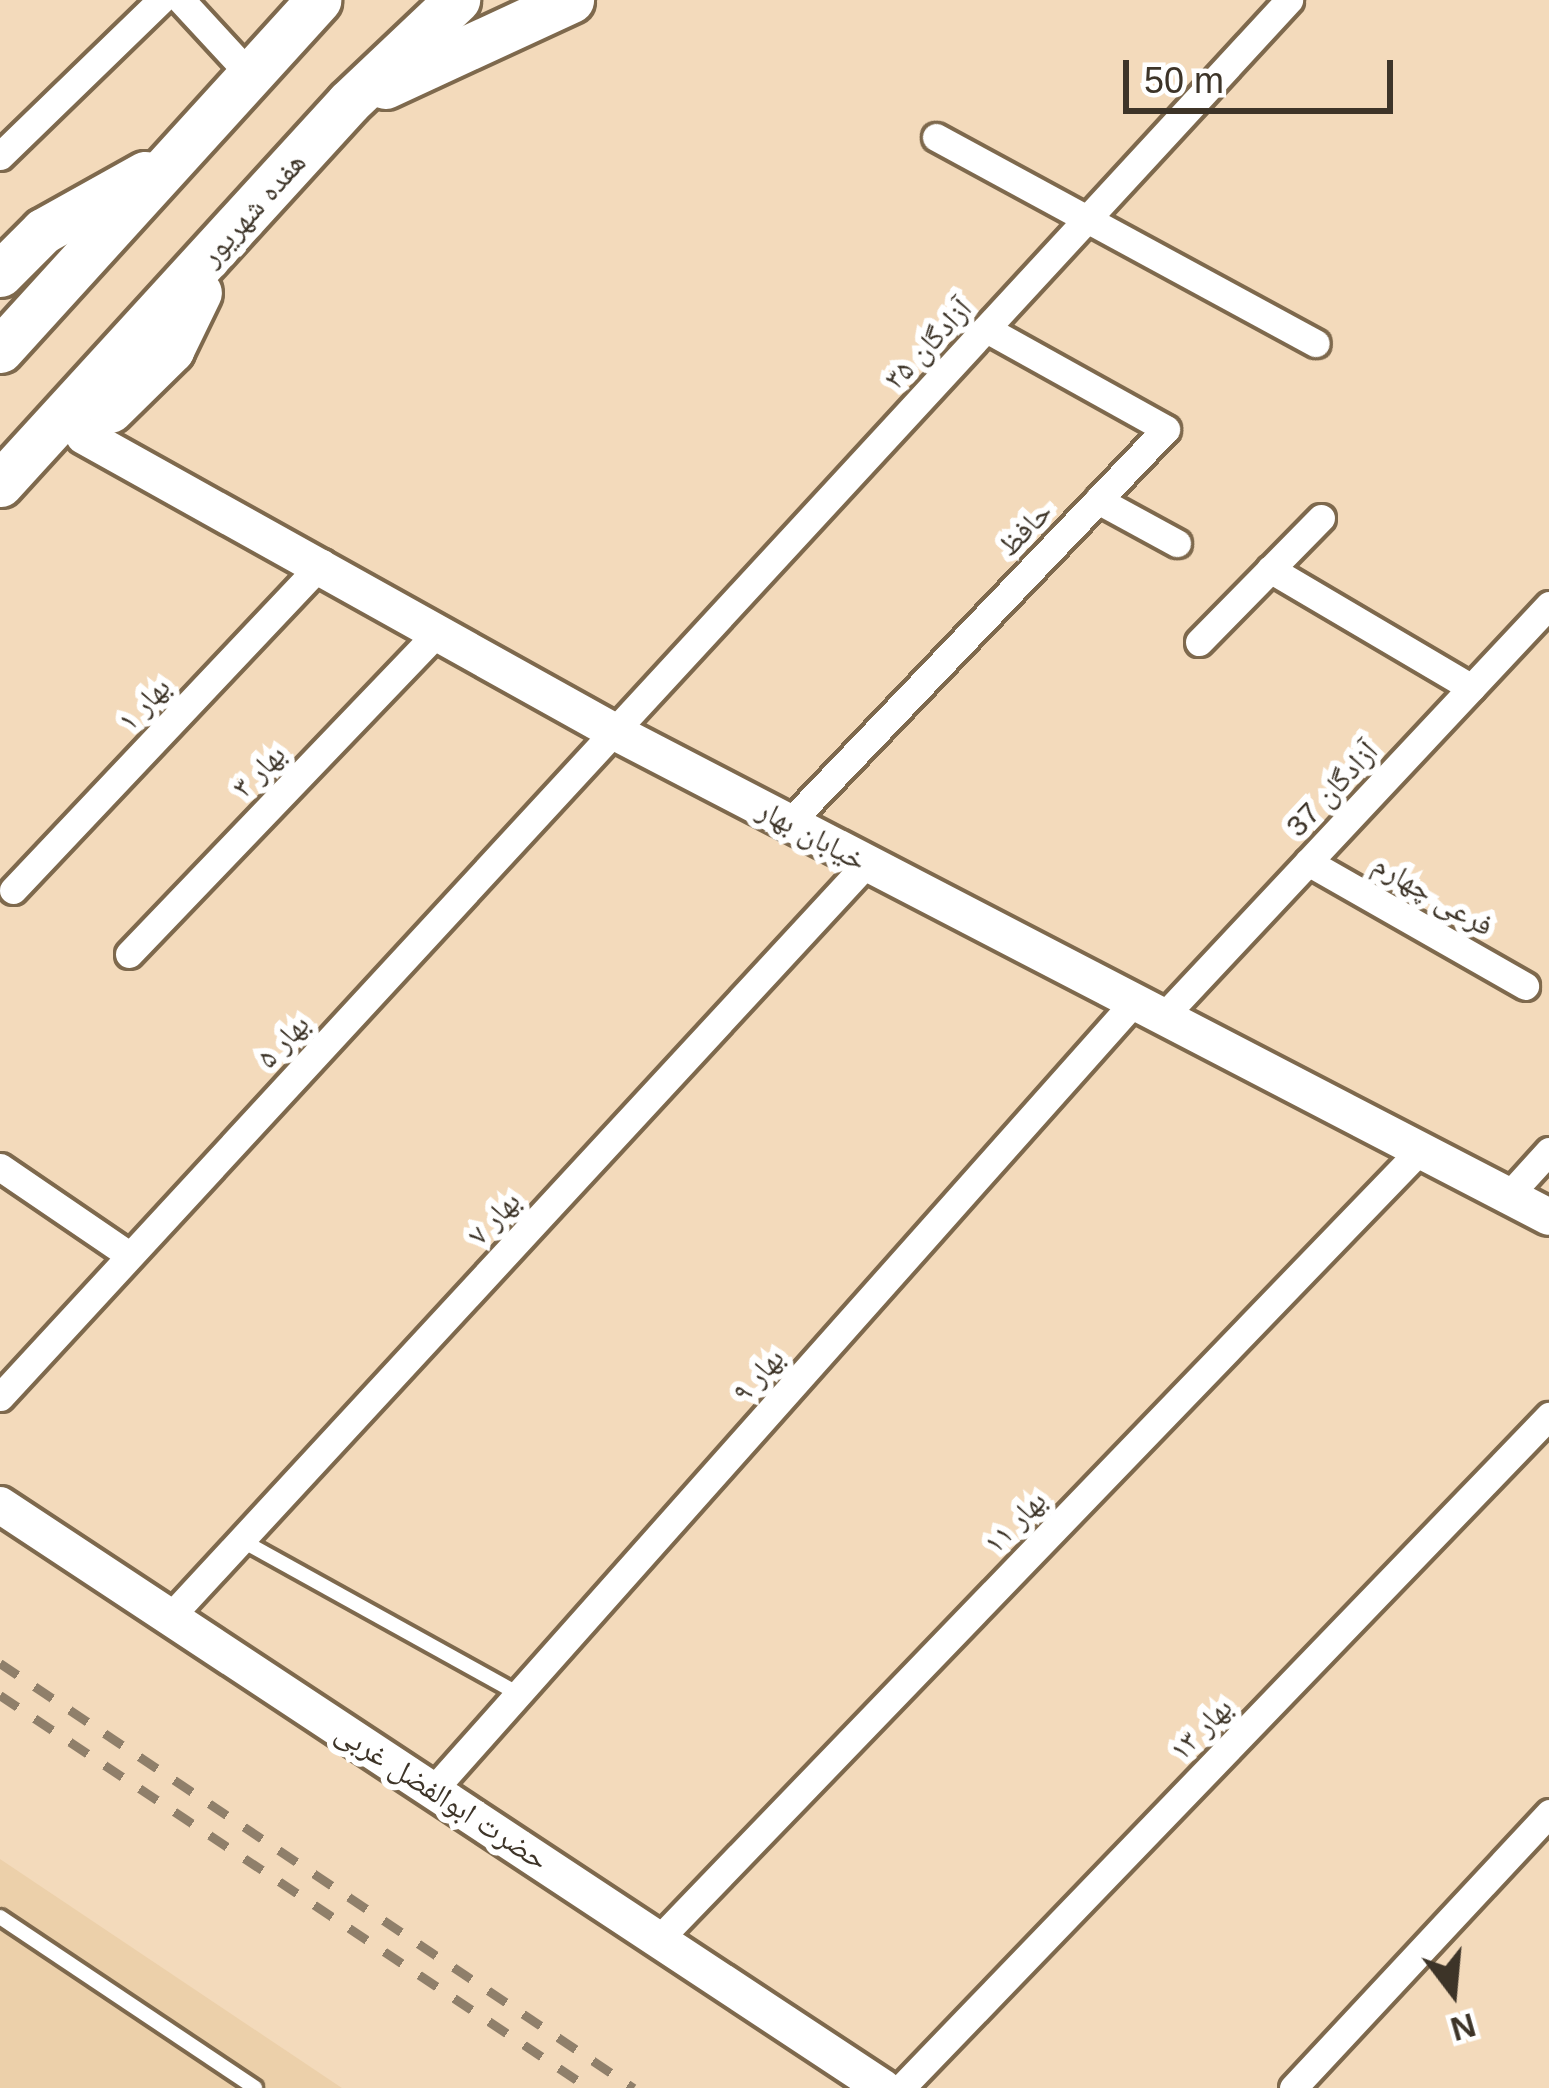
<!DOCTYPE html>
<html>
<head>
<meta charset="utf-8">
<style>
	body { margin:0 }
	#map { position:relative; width:1549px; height:2088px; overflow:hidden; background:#f3dabb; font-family:Helvetica,"Noto Naskh Arabic",sans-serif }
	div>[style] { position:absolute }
	.built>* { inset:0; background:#ecd0aa }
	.roads { filter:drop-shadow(3px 0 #7e694d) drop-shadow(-3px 0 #7e694d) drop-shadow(0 3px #7e694d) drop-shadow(0 -3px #7e694d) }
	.service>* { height:14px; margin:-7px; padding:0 7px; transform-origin:7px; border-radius:7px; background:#fff }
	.minor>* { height:27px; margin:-13.5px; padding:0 13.5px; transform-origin:13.5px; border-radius:13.5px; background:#fff }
	.tertiary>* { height:36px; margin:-18px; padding:0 18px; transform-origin:18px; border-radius:18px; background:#fff }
	.primary>* { height:45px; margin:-22.5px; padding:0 22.5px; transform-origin:22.5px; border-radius:22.5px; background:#fff }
	.rail>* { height:9px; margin-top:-4.5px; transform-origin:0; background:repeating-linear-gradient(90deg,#8f7f6a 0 21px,transparent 0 42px) }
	span { translate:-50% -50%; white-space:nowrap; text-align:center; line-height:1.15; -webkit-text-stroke:12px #fff; paint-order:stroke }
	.street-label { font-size:30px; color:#3d3428 }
	.north { position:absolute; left:1393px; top:1932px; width:120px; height:120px; -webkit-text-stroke:9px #fff; paint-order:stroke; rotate:164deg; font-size:33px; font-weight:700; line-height:48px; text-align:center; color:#3d3428 }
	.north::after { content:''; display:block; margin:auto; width:42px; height:54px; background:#3d3428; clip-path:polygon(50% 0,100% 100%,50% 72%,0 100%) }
	.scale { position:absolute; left:1123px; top:60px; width:270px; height:54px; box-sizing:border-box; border:6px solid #3d3428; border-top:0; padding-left:15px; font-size:36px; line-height:42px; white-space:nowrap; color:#3d3428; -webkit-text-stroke:9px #fff; paint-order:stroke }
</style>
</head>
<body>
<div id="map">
	<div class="built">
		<div style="clip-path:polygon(0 1859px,342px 2088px,0 2088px)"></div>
	</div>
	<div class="roads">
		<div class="service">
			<div style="left:241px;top:1540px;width:318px;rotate:29deg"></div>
			<div style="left:0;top:1917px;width:307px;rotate:33.8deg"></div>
		</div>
		<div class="minor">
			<div style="left:181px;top:0;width:105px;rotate:47.3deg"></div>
			<div style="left:936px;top:137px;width:432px;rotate:28.5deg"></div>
			<div style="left:0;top:156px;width:224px;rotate:-44.1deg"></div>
			<div style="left:1098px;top:500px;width:90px;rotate:28.6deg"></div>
			<div style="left:1270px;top:569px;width:234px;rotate:30.5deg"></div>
			<div style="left:1199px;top:642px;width:174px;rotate:-45.5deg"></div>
			<div style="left:789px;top:823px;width:545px;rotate:-46.26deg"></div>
			<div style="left:1166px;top:429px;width:206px;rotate:-150.9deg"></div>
			<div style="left:1308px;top:862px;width:250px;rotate:29.7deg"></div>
			<div style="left:13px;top:890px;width:450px;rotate:-46.6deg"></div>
			<div style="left:129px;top:954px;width:445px;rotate:-46.2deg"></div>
			<div style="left:1162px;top:1018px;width:566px;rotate:-46.86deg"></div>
			<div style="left:0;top:1167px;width:156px;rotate:34.3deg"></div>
			<div style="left:1508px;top:1196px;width:61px;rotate:-47.7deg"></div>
			<div style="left:0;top:1397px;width:1901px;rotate:-47.3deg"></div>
			<div style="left:170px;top:1617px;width:1027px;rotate:-47.25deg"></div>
			<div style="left:433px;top:1790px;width:1053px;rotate:-48.35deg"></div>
			<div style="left:658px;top:1940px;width:1098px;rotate:-46.03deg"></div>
			<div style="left:901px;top:2088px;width:934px;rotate:-46.04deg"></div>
			<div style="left:1293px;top:2088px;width:376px;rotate:-47deg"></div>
		</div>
		<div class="tertiary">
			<div style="left:84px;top:436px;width:608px;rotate:29.14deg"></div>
			<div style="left:615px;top:732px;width:1052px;rotate:27.44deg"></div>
			<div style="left:0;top:1505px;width:1058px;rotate:33.43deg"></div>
		</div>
		<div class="primary">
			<div style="left:385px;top:86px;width:205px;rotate:-24.8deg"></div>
			<div style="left:0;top:274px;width:61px;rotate:-45deg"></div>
			<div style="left:43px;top:231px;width:117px;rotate:-29.2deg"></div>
			<div style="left:0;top:350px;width:473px;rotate:-47.7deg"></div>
			<div style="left:110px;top:410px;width:86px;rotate:-44.5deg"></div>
			<div style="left:171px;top:350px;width:64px;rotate:-64.2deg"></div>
			<div style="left:0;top:484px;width:517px;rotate:-47.58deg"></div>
			<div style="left:349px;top:102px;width:149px;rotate:-43.4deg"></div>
		</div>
	</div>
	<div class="rail">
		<div style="left:0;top:1663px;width:763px;rotate:33.84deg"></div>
		<div style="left:0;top:1695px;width:708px;rotate:33.71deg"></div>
	</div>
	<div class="street-label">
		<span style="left:253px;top:209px;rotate:-48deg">هفده شهریور</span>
		<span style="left:928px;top:344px;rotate:-47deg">آزادگان ۳۵</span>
		<span style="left:1025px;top:529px;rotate:-46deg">حافظ</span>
		<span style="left:144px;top:704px;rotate:-47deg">بهار ۱</span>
		<span style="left:259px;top:771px;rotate:-46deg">بهار ۳</span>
		<span style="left:1332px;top:789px;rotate:-47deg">آزادگان 37</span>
		<span style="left:812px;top:835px;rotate:28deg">خیابان بهار</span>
		<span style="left:1433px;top:895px;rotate:30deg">فرعی چهارم</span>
		<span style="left:283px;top:1041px;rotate:-47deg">بهار ۵</span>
		<span style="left:494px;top:1218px;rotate:-47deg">بهار ۷</span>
		<span style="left:758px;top:1375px;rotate:-48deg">بهار ۹</span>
		<span style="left:1015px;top:1522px;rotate:-46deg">بهار ۱۱</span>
		<span style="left:1201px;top:1729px;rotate:-46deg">بهار ۱۳</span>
		<span style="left:442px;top:1796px;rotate:33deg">حضرت ابوالفضل غربی</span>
	</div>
	<div class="north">N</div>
	<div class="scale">50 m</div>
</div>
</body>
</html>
